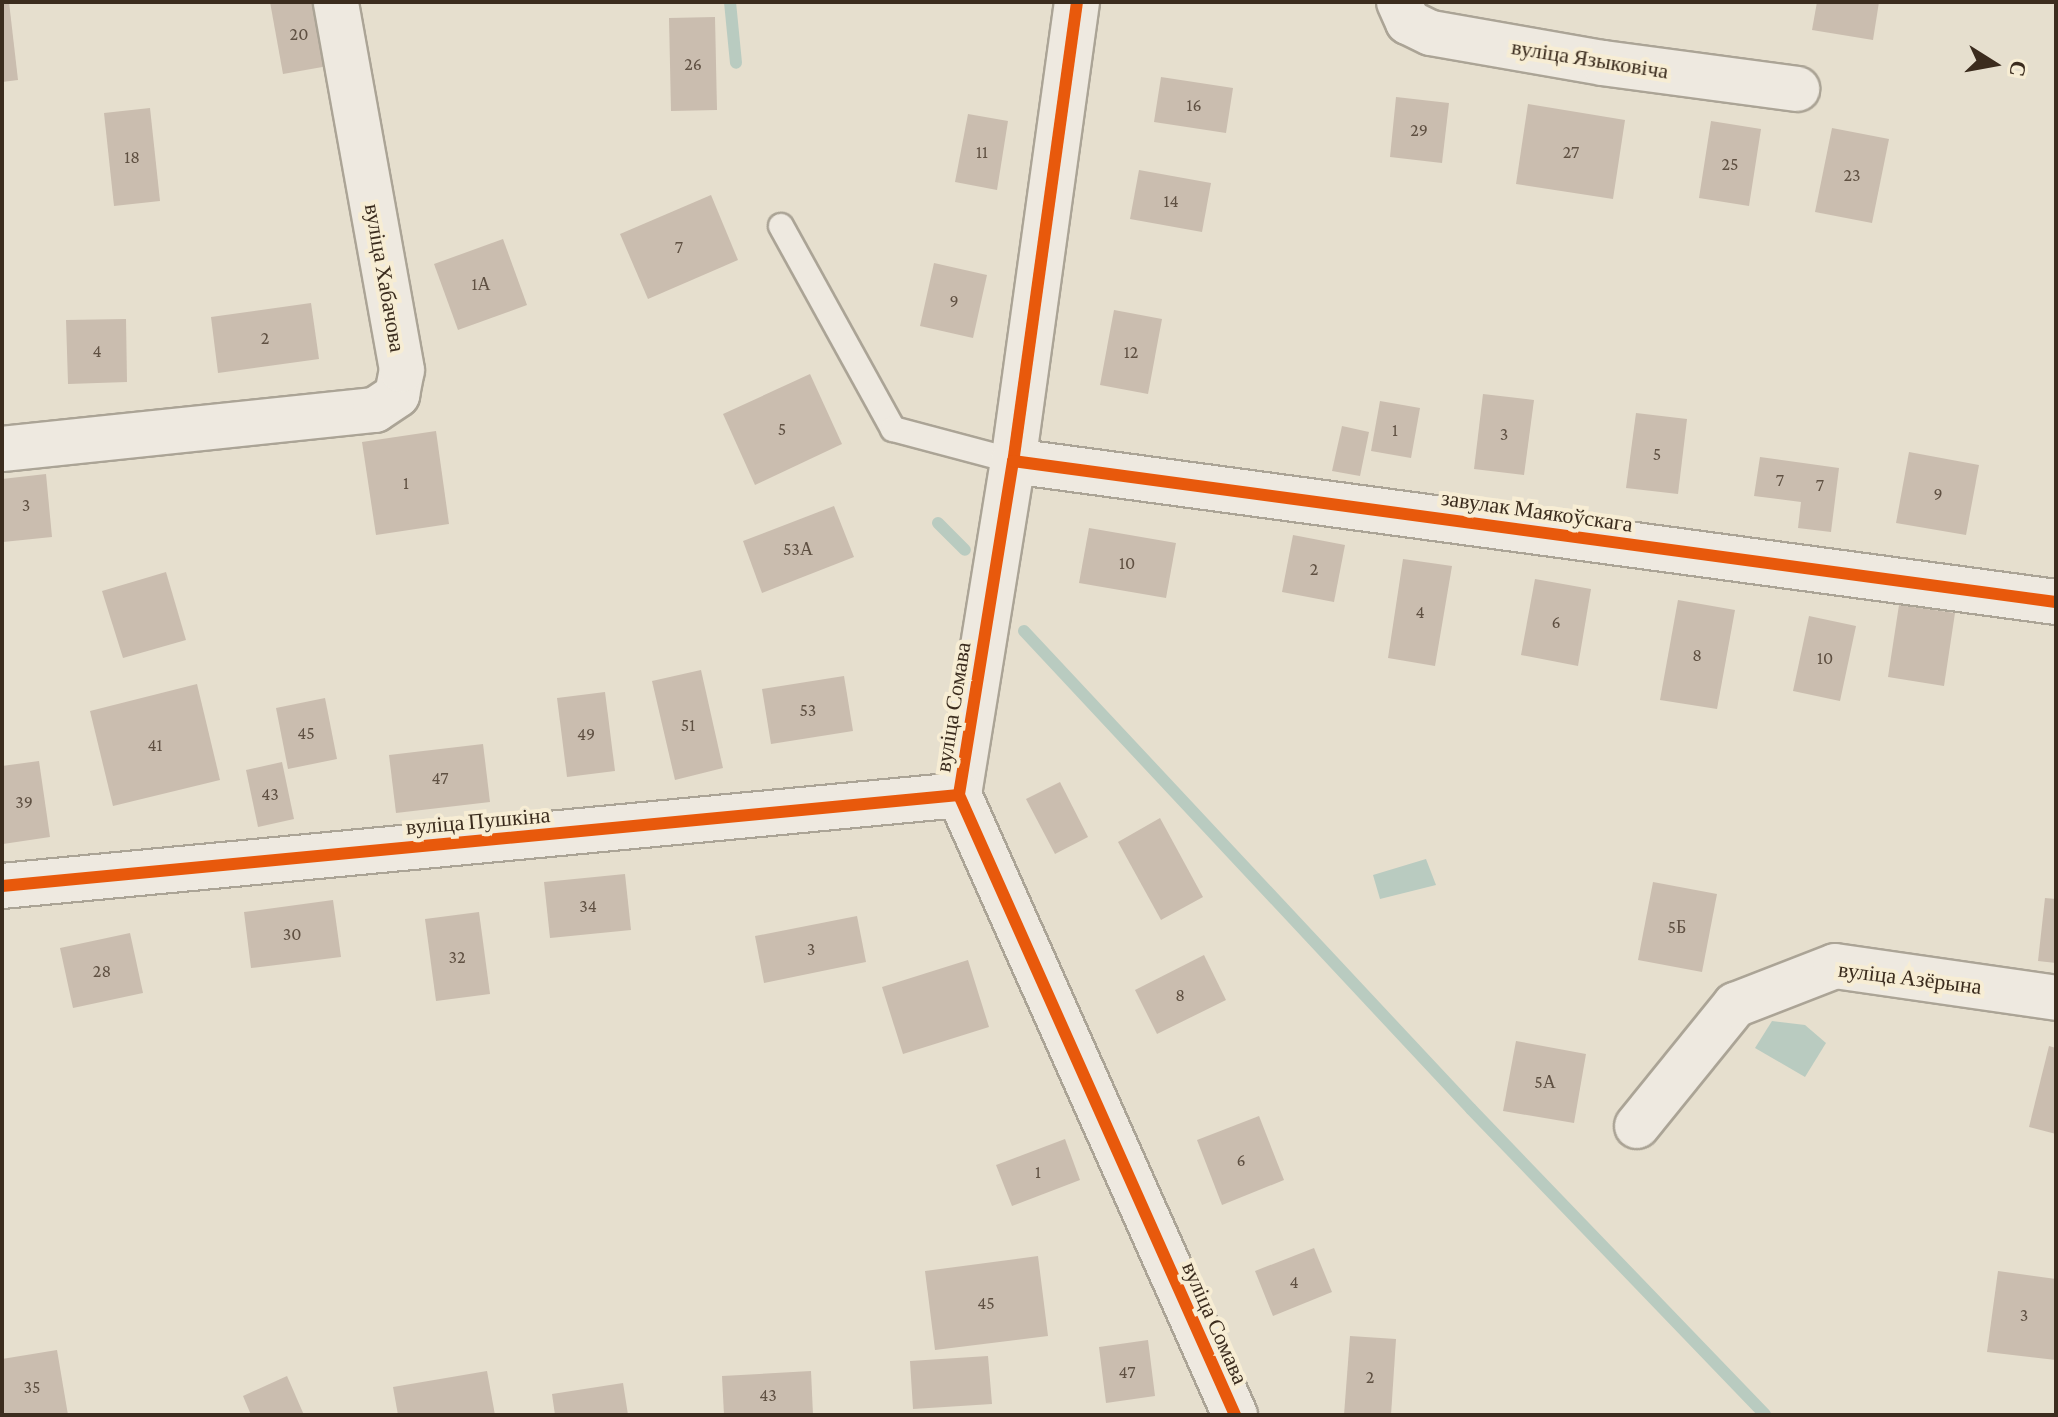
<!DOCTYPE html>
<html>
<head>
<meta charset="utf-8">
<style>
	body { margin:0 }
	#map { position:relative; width:2058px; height:1417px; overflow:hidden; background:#e6dfce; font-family:"Crimson Pro",serif }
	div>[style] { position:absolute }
	.water>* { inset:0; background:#b9cbc0 }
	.stream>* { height:12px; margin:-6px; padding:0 6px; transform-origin:6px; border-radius:6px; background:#b9cbc0 }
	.building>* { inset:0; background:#cabdaf }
	.roads { filter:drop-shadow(2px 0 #aba496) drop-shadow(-2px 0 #aba496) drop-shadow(0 2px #aba496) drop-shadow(0 -2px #aba496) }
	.service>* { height:24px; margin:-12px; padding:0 12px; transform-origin:12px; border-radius:12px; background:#eee9e0 }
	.minor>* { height:44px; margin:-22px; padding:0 22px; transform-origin:22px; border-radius:22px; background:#eee9e0 }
	.tertiary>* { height:44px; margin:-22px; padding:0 22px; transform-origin:22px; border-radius:22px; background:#eee9e0 }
	.cycleway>* { height:12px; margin:-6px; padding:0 6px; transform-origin:6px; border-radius:6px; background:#e8590c }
	span { translate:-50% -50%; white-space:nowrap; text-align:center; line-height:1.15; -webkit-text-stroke:8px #f7edd4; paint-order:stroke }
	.number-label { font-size:18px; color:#5f5042 }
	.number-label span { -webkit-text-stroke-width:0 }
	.street-label { font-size:22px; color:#3b2c1e }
	.frame { position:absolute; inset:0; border:4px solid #3b2c1e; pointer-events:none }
	.north { position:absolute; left:1954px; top:24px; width:80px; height:80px; -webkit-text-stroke:6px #f7edd4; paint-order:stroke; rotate:101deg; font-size:22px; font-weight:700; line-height:32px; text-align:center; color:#3b2c1e }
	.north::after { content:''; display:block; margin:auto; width:28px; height:36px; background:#3b2c1e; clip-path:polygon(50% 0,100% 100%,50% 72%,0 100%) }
</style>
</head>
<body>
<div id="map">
	<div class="water">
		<div style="clip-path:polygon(1426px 859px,1436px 885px,1380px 899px,1373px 875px)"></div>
		<div style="clip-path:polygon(1772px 1021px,1805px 1025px,1826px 1043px,1805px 1077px,1755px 1048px)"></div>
	</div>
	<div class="stream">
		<div style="left:730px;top:2px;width:61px;rotate:84.4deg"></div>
		<div style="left:938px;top:523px;width:38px;rotate:45deg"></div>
		<div style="left:1024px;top:631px;width:654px;rotate:46.92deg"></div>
		<div style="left:1471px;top:1109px;width:424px;rotate:46.1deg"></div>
	</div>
	<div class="building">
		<div style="clip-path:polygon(2px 2px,9px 2px,18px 80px,2px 82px)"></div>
		<div style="clip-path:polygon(270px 2px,317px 2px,328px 66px,283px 74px)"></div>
		<div style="clip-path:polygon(1817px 2px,1879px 2px,1873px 40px,1812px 30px)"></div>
		<div style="clip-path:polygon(715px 17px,717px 110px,671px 111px,669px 18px)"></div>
		<div style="clip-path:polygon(1161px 77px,1233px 88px,1226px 133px,1154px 122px)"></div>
		<div style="clip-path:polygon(1396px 97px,1449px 103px,1442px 163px,1390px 157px)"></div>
		<div style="clip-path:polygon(1528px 104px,1625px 120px,1613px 199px,1516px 184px)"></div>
		<div style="clip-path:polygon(150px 108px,160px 201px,114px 206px,104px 113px)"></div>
		<div style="clip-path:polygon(968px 114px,1008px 121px,997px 190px,955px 182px)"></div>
		<div style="clip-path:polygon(1711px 121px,1761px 129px,1749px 206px,1699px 198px)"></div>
		<div style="clip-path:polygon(1832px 128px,1889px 139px,1872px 223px,1815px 212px)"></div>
		<div style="clip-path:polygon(1139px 170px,1211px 183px,1202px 232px,1130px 219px)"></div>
		<div style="clip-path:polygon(711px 195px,738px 260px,648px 299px,620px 234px)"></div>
		<div style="clip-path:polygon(503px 239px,527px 305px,458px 330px,434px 264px)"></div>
		<div style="clip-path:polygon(934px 263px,987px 275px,973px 338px,920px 326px)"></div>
		<div style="clip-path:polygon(311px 303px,319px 359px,218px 373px,211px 317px)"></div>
		<div style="clip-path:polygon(1114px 310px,1162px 319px,1148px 394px,1100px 385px)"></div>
		<div style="clip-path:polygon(126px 319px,127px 382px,68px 384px,66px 320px)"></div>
		<div style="clip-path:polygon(810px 374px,842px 444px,755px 485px,723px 414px)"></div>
		<div style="clip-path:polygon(1483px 394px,1534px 400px,1524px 475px,1474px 469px)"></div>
		<div style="clip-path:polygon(1380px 401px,1420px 408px,1411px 458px,1371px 451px)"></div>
		<div style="clip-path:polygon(1636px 413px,1687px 419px,1678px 494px,1626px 488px)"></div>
		<div style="clip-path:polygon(1342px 426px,1369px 432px,1360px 476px,1332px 471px)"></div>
		<div style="clip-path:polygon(436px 431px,449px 524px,376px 535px,362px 442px)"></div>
		<div style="clip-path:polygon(1909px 452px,1979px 465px,1966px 535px,1896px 523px)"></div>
		<div style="clip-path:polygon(1760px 457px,1839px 468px,1831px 532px,1798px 528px,1801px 502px,1754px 496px)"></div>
		<div style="clip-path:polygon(46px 474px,52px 537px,3px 542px,2px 479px)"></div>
		<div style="clip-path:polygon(834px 506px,854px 557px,762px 593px,743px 541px)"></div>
		<div style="clip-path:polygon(1089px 528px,1176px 543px,1166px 598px,1079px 583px)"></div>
		<div style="clip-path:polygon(1293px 535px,1345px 545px,1334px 602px,1282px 592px)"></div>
		<div style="clip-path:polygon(1403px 559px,1452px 566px,1435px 666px,1388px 658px)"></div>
		<div style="clip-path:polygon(166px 572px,186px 640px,123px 658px,102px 591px)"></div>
		<div style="clip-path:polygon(1535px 579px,1591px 589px,1578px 666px,1521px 655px)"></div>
		<div style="clip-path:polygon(1678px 600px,1735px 610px,1717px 709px,1660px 700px)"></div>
		<div style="clip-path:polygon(1899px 605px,1955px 613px,1944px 686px,1888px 677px)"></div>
		<div style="clip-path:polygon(1809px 616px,1856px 626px,1840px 701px,1793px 691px)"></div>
		<div style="clip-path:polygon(701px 670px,723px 768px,675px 780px,652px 681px)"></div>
		<div style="clip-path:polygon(844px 676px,853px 731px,771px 744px,762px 689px)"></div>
		<div style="clip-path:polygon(197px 684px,220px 780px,113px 806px,90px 711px)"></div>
		<div style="clip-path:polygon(605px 692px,615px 771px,567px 777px,557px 698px)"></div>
		<div style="clip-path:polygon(325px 698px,337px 759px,288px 769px,276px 708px)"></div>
		<div style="clip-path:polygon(483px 744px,490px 802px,396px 813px,389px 755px)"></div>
		<div style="clip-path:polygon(39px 761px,50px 837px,3px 844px,2px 766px)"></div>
		<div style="clip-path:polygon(282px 762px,294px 819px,258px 827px,246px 770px)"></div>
		<div style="clip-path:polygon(1060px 782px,1088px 837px,1055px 854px,1026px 799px)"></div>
		<div style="clip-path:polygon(1160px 818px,1203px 897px,1161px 920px,1118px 842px)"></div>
		<div style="clip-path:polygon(625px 874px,631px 930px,550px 938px,544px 882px)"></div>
		<div style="clip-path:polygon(1653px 882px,1717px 894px,1702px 972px,1638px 960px)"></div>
		<div style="clip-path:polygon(2045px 898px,2056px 899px,2056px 963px,2038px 961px)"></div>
		<div style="clip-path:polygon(333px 900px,341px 957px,251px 968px,244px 912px)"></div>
		<div style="clip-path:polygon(479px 912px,490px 994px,436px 1001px,425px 919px)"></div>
		<div style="clip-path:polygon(857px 916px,866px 962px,764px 983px,755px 936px)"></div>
		<div style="clip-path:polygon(130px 933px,143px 993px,73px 1008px,60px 948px)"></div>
		<div style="clip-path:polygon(1204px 955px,1226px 1000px,1157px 1034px,1135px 990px)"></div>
		<div style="clip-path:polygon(968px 960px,989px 1027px,903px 1054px,882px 987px)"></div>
		<div style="clip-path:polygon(1516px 1041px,1586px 1054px,1574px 1123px,1503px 1111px)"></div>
		<div style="clip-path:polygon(2049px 1046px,2056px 1048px,2056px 1134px,2029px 1127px)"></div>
		<div style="clip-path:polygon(1259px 1116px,1284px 1180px,1222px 1205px,1197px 1140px)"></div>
		<div style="clip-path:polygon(1065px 1139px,1080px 1180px,1012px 1206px,996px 1165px)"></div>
		<div style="clip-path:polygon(1314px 1248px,1332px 1292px,1273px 1316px,1255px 1271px)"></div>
		<div style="clip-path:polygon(1038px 1256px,1048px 1336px,935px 1350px,925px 1271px)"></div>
		<div style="clip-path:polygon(1998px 1271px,2056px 1279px,2056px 1360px,1987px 1352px)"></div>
		<div style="clip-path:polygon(1350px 1336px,1396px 1339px,1391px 1415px,1344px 1415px)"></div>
		<div style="clip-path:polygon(1148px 1340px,1155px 1396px,1106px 1403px,1099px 1347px)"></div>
		<div style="clip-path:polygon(57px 1350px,68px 1415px,2px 1415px,2px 1359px)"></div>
		<div style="clip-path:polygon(988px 1356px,992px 1404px,913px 1409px,910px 1361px)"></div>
		<div style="clip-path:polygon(487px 1371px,495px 1415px,398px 1415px,393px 1387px)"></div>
		<div style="clip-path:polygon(811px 1371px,813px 1415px,724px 1415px,722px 1376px)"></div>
		<div style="clip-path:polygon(287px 1376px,304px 1415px,251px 1415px,243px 1396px)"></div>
		<div style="clip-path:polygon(623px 1383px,628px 1415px,555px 1415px,552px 1394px)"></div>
	</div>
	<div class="roads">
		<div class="service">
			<div style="left:781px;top:226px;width:232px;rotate:61.1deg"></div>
			<div style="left:893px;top:429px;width:124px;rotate:14.9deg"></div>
		</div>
		<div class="minor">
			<div style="left:1399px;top:2px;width:22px;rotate:66deg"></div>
			<div style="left:1408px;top:22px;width:25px;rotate:26deg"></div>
			<div style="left:1431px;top:33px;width:175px;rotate:9.9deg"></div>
			<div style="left:1603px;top:63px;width:196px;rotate:7.6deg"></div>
			<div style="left:2px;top:449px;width:375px;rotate:-6deg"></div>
			<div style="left:375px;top:410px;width:27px;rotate:-34deg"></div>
			<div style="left:397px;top:395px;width:25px;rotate:-79deg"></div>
			<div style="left:402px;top:370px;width:374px;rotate:-100.2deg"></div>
			<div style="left:1013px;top:461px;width:1052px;rotate:7.7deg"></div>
			<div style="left:2px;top:886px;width:961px;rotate:-5.43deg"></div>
			<div style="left:1637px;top:1126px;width:156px;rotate:-51deg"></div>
			<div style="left:1735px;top:1005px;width:107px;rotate:-21.3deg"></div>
			<div style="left:1835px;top:966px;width:223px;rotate:8.2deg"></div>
		</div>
		<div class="tertiary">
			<div style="left:1077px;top:2px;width:463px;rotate:97.9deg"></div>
			<div style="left:1013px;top:461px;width:338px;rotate:99.2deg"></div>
			<div style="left:959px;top:795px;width:679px;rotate:66deg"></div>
		</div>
	</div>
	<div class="cycleway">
		<div style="left:1077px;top:2px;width:463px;rotate:97.9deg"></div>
		<div style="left:1013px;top:461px;width:338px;rotate:99.2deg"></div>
		<div style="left:959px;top:795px;width:679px;rotate:66deg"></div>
		<div style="left:1013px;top:461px;width:1052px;rotate:7.7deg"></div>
		<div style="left:2px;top:886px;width:961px;rotate:-5.43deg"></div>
	</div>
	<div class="number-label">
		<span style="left:299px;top:34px">20</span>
		<span style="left:693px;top:64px">26</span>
		<span style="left:1194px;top:105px">16</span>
		<span style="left:1419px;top:130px">29</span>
		<span style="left:982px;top:152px">11</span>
		<span style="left:1571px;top:152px">27</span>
		<span style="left:132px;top:157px">18</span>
		<span style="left:1730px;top:164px">25</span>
		<span style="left:1852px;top:175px">23</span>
		<span style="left:1171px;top:201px">14</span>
		<span style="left:679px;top:247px">7</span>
		<span style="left:481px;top:284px">1А</span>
		<span style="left:954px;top:301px">9</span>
		<span style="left:265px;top:338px">2</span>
		<span style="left:97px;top:351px">4</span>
		<span style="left:1131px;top:352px">12</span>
		<span style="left:782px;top:429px">5</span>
		<span style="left:1395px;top:430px">1</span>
		<span style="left:1504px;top:434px">3</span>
		<span style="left:1657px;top:454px">5</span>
		<span style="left:1780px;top:480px">7</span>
		<span style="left:406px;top:483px">1</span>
		<span style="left:1820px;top:485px">7</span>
		<span style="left:1938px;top:494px">9</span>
		<span style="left:26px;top:505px">3</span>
		<span style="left:798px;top:549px">53А</span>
		<span style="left:1127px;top:563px">10</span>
		<span style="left:1314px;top:569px">2</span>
		<span style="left:1420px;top:612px">4</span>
		<span style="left:1556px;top:622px">6</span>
		<span style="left:1697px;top:655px">8</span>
		<span style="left:1825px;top:658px">10</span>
		<span style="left:808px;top:710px">53</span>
		<span style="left:688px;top:725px">51</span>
		<span style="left:306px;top:733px">45</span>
		<span style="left:586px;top:734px">49</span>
		<span style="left:155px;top:745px">41</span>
		<span style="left:440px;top:778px">47</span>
		<span style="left:270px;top:794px">43</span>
		<span style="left:24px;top:802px">39</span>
		<span style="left:588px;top:906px">34</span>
		<span style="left:1677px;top:927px">5Б</span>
		<span style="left:292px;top:934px">30</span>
		<span style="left:811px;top:949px">3</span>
		<span style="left:457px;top:957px">32</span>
		<span style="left:102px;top:971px">28</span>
		<span style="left:1180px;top:995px">8</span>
		<span style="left:1545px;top:1082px">5А</span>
		<span style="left:1241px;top:1160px">6</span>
		<span style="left:1038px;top:1172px">1</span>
		<span style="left:1294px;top:1282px">4</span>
		<span style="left:986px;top:1303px">45</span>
		<span style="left:2024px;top:1315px">3</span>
		<span style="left:1127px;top:1372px">47</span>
		<span style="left:1370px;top:1377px">2</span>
		<span style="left:32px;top:1387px">35</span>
		<span style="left:768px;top:1395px">43</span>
	</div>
	<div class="street-label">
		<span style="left:1590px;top:59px;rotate:9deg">вуліца Языковіча</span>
		<span style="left:385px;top:278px;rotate:80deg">вуліца Хабачова</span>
		<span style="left:1537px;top:511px;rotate:8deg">завулак Маякоўскага</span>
		<span style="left:953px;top:707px;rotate:-81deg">вуліца Сомава</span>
		<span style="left:478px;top:821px;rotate:-5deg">вуліца Пушкіна</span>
		<span style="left:1910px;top:978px;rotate:7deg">вуліца Азёрына</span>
		<span style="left:1215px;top:1323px;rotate:66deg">вуліца Сомава</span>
	</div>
	<div class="frame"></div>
	<div class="north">С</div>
</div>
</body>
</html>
